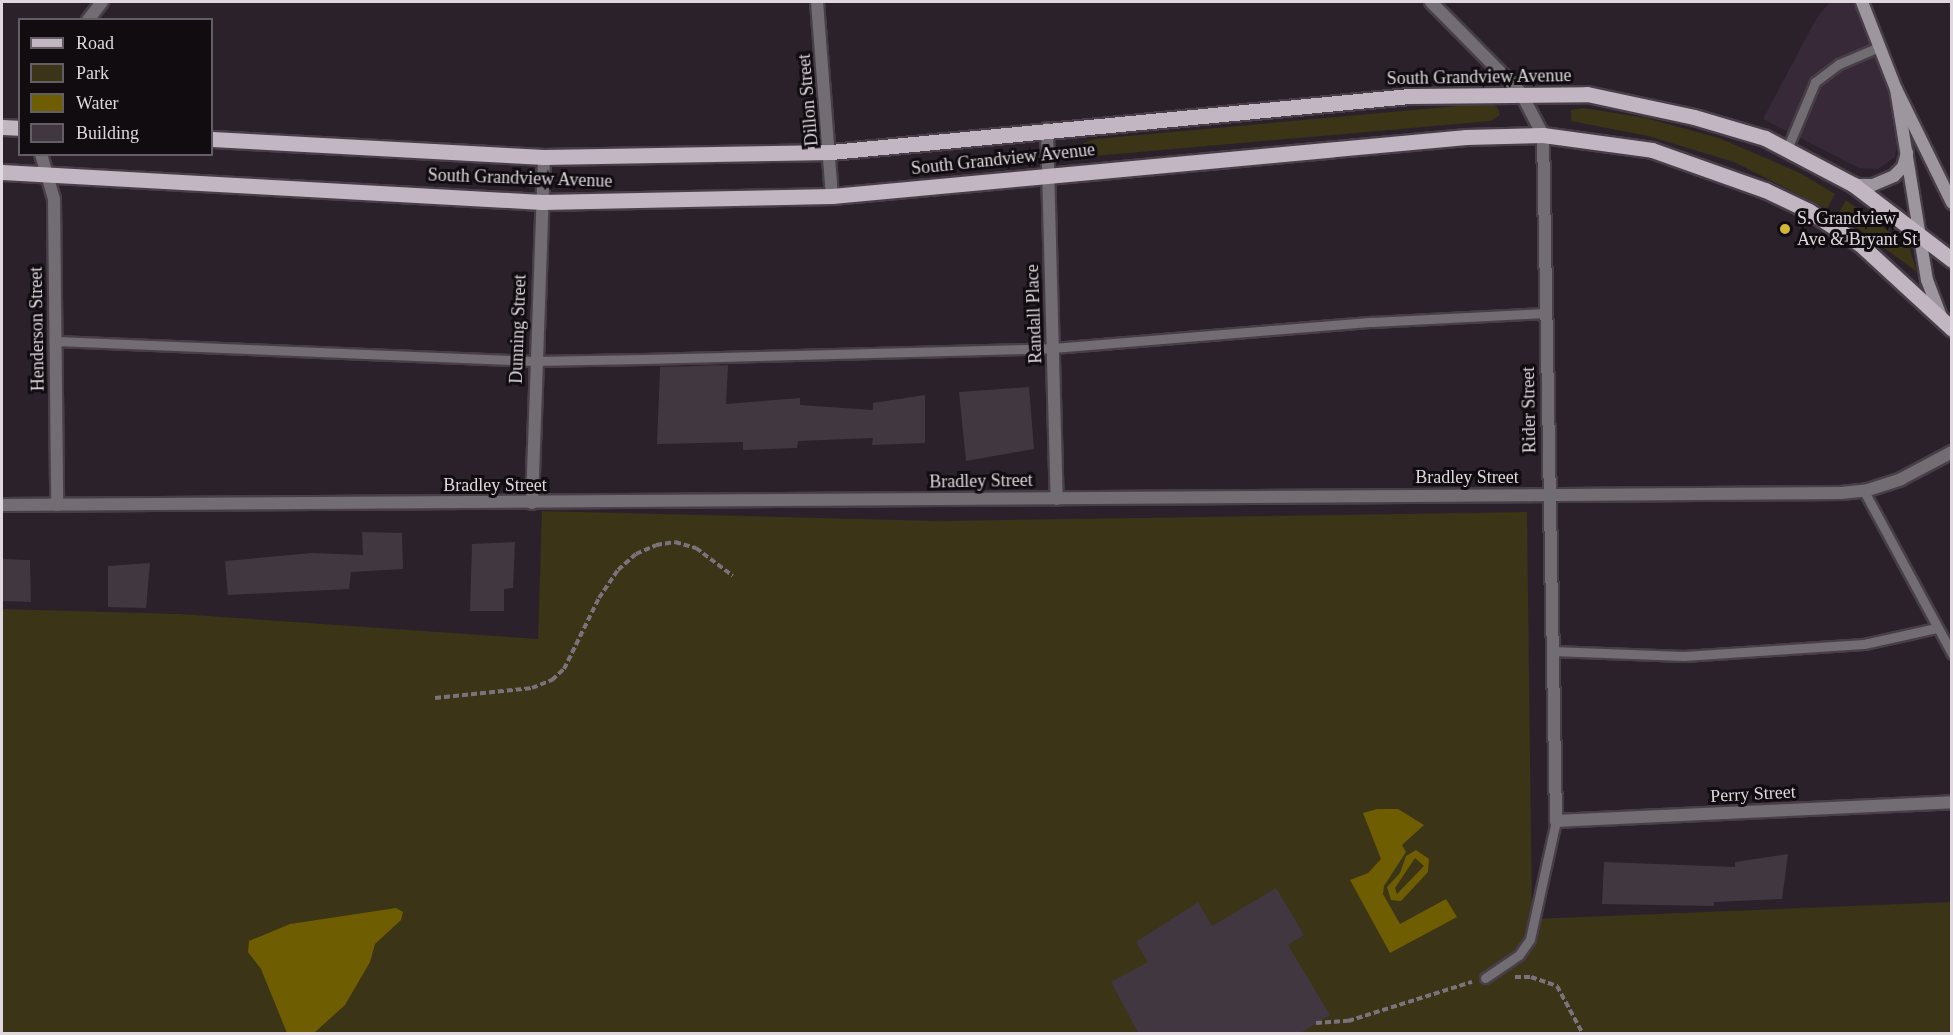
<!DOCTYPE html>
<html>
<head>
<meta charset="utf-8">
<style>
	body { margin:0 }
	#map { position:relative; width:1953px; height:1035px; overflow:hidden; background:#2a212b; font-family:"Times New Roman",serif }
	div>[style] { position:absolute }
	.built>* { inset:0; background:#372937 }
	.green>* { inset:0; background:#3b3416 }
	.water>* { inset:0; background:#6e5d01 }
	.building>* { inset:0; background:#413741 }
	.path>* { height:4px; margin-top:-2px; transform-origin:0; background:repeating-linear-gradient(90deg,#7b737c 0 6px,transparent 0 9px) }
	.roads { filter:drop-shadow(2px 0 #473e48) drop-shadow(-2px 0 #473e48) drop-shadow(0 2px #473e48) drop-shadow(0 -2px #473e48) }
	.lane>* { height:9px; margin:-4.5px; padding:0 4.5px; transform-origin:4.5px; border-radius:4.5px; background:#726d72 }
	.street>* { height:12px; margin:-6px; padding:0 6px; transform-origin:6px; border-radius:6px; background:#726d72 }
	.secondary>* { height:12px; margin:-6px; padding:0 6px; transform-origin:6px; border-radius:6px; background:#9e969f }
	.primary>* { height:15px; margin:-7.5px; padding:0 7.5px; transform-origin:7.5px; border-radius:7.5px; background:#c1b6c1 }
	.dots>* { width:16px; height:16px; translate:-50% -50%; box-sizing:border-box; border:3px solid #100c10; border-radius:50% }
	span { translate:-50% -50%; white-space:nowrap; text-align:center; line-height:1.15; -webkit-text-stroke:6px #100c10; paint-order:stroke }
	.street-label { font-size:18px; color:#dfd9df }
	.poi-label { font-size:18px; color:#dfd9df }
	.left { translate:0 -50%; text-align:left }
	.frame { position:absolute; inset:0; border:3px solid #dfd9df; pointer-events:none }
	.legend { position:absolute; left:18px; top:18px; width:195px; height:138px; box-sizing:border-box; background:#100c10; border:2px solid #635e63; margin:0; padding:8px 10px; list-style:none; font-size:18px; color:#dfd9df }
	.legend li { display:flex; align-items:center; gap:12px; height:30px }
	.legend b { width:30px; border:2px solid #635e63 }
</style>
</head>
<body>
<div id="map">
	<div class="built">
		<div style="clip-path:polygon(1830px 2px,1856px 2px,1889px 89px,1898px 137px,1895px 157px,1878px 169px,1859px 168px,1763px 119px,1816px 19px)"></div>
	</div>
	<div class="green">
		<div style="clip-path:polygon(1491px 103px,1498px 108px,1500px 115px,1491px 121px,1095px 156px,1082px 148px,1084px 143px,1095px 139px)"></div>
		<div style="clip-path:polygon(1583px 108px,1646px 118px,1719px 138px,1800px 173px,1835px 194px,1827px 209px,1734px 162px,1648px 136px,1571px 121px,1571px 110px)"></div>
		<div style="clip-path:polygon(1846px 200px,1909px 246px,1917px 272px,1838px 214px)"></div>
		<div style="clip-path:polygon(542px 511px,940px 521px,1527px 512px,1532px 919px,1951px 902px,1951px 1033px,2px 1034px,2px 609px,179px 614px,538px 639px)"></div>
	</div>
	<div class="water">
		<div style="clip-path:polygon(1377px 809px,1398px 809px,1424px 825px,1402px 845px,1406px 852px,1384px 886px,1383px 894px,1400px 924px,1446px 899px,1457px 917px,1390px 953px,1350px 880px,1368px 873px,1381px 859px,1363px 813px)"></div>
		<div style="clip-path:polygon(evenodd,1416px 850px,1429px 859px,1428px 872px,1401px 901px,1391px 900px,1387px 887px,1400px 873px,1406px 856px,1416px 850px,1415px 858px,1424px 866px,1397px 894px,1395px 888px,1415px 858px)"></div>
		<div style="clip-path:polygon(396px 908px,403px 912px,401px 920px,375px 944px,370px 962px,345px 1005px,314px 1033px,287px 1033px,261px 969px,248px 952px,249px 941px,290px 924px)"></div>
	</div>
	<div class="building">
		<div style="clip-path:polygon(728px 365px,726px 404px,800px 398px,800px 405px,873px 410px,873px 403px,925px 395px,925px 443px,872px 445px,873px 438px,798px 441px,797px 448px,743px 450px,743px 442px,657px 444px,660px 367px)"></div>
		<div style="clip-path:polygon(1029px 387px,1034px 449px,966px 461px,959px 392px)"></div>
		<div style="clip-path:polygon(362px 532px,402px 533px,403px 569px,351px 572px,349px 589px,228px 595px,225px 561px,312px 553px,363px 555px)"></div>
		<div style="clip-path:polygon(515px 542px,513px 588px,504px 589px,504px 611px,470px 611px,472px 544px)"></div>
		<div style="clip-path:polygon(2px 559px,30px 560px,31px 602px,2px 601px)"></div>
		<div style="clip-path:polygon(150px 563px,146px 608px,108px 607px,108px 566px)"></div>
		<div style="clip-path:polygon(1788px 854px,1782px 899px,1714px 902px,1714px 906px,1602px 904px,1604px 862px,1735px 867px,1735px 862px)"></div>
		<div style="clip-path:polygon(1276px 888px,1304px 935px,1288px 945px,1330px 1015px,1299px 1034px,1139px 1034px,1111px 982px,1148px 962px,1136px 942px,1198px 902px,1212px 926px)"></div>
	</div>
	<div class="path">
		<div style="left:435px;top:698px;width:98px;rotate:-5.9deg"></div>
		<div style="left:532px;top:688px;width:22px;rotate:-22deg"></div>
		<div style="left:552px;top:680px;width:16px;rotate:-43deg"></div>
		<div style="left:564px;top:669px;width:79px;rotate:-63.8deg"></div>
		<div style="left:599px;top:598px;width:34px;rotate:-56deg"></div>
		<div style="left:618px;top:570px;width:24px;rotate:-42deg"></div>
		<div style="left:636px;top:554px;width:22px;rotate:-24deg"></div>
		<div style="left:656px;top:545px;width:19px;rotate:-9deg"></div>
		<div style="left:675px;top:542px;width:22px;rotate:16deg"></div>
		<div style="left:696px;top:548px;width:46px;rotate:37.1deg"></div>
		<div style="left:1515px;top:977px;width:16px"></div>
		<div style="left:1531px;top:977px;width:28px;rotate:19deg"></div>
		<div style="left:1557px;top:986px;width:55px;rotate:61.6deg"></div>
		<div style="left:1316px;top:1023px;width:32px;rotate:-4deg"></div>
		<div style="left:1348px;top:1021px;width:130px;rotate:-17.5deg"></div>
	</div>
	<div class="roads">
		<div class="lane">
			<div style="left:1787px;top:149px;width:73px;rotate:-67.3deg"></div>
			<div style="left:1815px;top:82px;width:30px;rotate:-37deg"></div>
			<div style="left:1839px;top:64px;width:43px;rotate:-23deg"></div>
			<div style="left:56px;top:341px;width:478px;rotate:2.4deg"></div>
			<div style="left:534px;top:361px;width:111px;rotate:-1deg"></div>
			<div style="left:645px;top:359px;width:408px;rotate:-1.5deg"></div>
			<div style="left:1053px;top:348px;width:320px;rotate:-4.7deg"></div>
			<div style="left:1372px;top:322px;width:173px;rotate:-3deg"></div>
			<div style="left:1864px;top:491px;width:185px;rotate:61.6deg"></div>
			<div style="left:1552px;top:651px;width:132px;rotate:2.2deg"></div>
			<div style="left:1684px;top:656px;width:180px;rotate:-3.8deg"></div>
			<div style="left:1864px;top:644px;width:74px;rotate:-12.5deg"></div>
			<div style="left:1485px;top:978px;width:41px;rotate:-34.1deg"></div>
			<div style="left:1519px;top:955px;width:19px;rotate:-55deg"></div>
			<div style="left:1530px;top:939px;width:121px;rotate:-77.6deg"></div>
		</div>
		<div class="street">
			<div style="left:817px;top:2px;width:195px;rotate:85.6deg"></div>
			<div style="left:1431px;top:2px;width:128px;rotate:45.3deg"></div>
			<div style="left:1521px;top:93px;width:47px;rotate:62.4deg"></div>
			<div style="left:1543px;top:135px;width:686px;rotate:88.91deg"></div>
			<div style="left:1556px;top:821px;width:396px;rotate:-2.7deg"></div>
			<div style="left:88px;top:20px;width:23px;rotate:-52deg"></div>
			<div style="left:1047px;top:129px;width:370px;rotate:88.5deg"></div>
			<div style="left:41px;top:154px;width:47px;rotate:73.9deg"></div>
			<div style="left:54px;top:199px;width:306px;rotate:89.4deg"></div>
			<div style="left:532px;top:503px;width:346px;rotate:-88deg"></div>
			<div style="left:2px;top:505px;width:1839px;rotate:-0.37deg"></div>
			<div style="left:1841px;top:493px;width:27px;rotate:-6deg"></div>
			<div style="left:1868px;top:490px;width:35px;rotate:-18deg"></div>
			<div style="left:1901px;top:479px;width:58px;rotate:-27.9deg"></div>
		</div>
		<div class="secondary">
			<div style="left:1862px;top:2px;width:93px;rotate:68.7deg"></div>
			<div style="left:1896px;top:89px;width:127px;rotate:63.8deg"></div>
			<div style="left:1896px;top:89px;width:193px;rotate:80.8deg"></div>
			<div style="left:1927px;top:280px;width:39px;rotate:69deg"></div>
			<div style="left:1854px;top:185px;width:19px"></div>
			<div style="left:1873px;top:185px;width:23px;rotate:-23deg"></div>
			<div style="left:1894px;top:176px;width:13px;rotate:-45deg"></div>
			<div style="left:1903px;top:167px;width:15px;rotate:-74deg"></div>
		</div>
		<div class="primary">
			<div style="left:2px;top:127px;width:18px;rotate:3deg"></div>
			<div style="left:212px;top:139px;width:332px;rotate:3.1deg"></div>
			<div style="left:544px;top:157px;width:287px;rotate:-1deg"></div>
			<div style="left:831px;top:152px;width:581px;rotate:-5.53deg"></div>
			<div style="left:1409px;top:96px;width:178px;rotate:-0.6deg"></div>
			<div style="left:1587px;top:94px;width:109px;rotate:12.1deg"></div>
			<div style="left:1694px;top:117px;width:74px;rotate:16.5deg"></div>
			<div style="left:1765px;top:138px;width:101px;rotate:27.8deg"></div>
			<div style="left:1854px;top:185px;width:123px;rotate:37.4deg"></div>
			<div style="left:2px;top:172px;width:541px;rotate:3.18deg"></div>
			<div style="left:542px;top:202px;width:290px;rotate:-1.2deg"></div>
			<div style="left:832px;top:196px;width:637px;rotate:-5.32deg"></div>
			<div style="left:1466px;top:137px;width:77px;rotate:-1.5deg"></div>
			<div style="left:1543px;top:135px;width:110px;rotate:7.8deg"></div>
			<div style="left:1652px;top:150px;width:120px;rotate:19.5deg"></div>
			<div style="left:1765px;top:190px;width:49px;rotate:25.5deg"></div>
			<div style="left:1809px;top:211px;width:61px;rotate:32.9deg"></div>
			<div style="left:1860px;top:244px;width:125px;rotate:42.7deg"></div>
		</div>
	</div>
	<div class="dots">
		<div style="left:1785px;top:229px;background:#d2b635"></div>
	</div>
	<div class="street-label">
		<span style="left:1479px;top:77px;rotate:-1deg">South Grandview Avenue</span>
		<span style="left:808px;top:100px;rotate:-95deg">Dillon Street</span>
		<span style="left:1003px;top:159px;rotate:-6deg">South Grandview Avenue</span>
		<span style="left:520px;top:178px;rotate:2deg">South Grandview Avenue</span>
		<span style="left:1034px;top:314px;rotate:-92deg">Randall Place</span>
		<span style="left:37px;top:329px;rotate:-91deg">Henderson Street</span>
		<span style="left:518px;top:329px;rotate:-88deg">Dunning Street</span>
		<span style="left:1529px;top:410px;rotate:-91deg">Rider Street</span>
		<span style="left:1467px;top:477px">Bradley Street</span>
		<span style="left:981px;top:481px;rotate:-1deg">Bradley Street</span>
		<span style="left:495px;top:485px">Bradley Street</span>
		<span style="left:1753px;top:794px;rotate:-3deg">Perry Street</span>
	</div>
	<div class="poi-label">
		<span class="left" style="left:1797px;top:229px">S. Grandview<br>Ave &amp; Bryant St</span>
	</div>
	<div class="frame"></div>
	<ul class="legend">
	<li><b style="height:8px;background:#c1b6c1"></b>Road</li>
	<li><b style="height:16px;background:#3b3416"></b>Park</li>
	<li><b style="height:16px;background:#6e5d01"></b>Water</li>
	<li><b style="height:16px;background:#413741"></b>Building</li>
	</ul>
</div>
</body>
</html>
